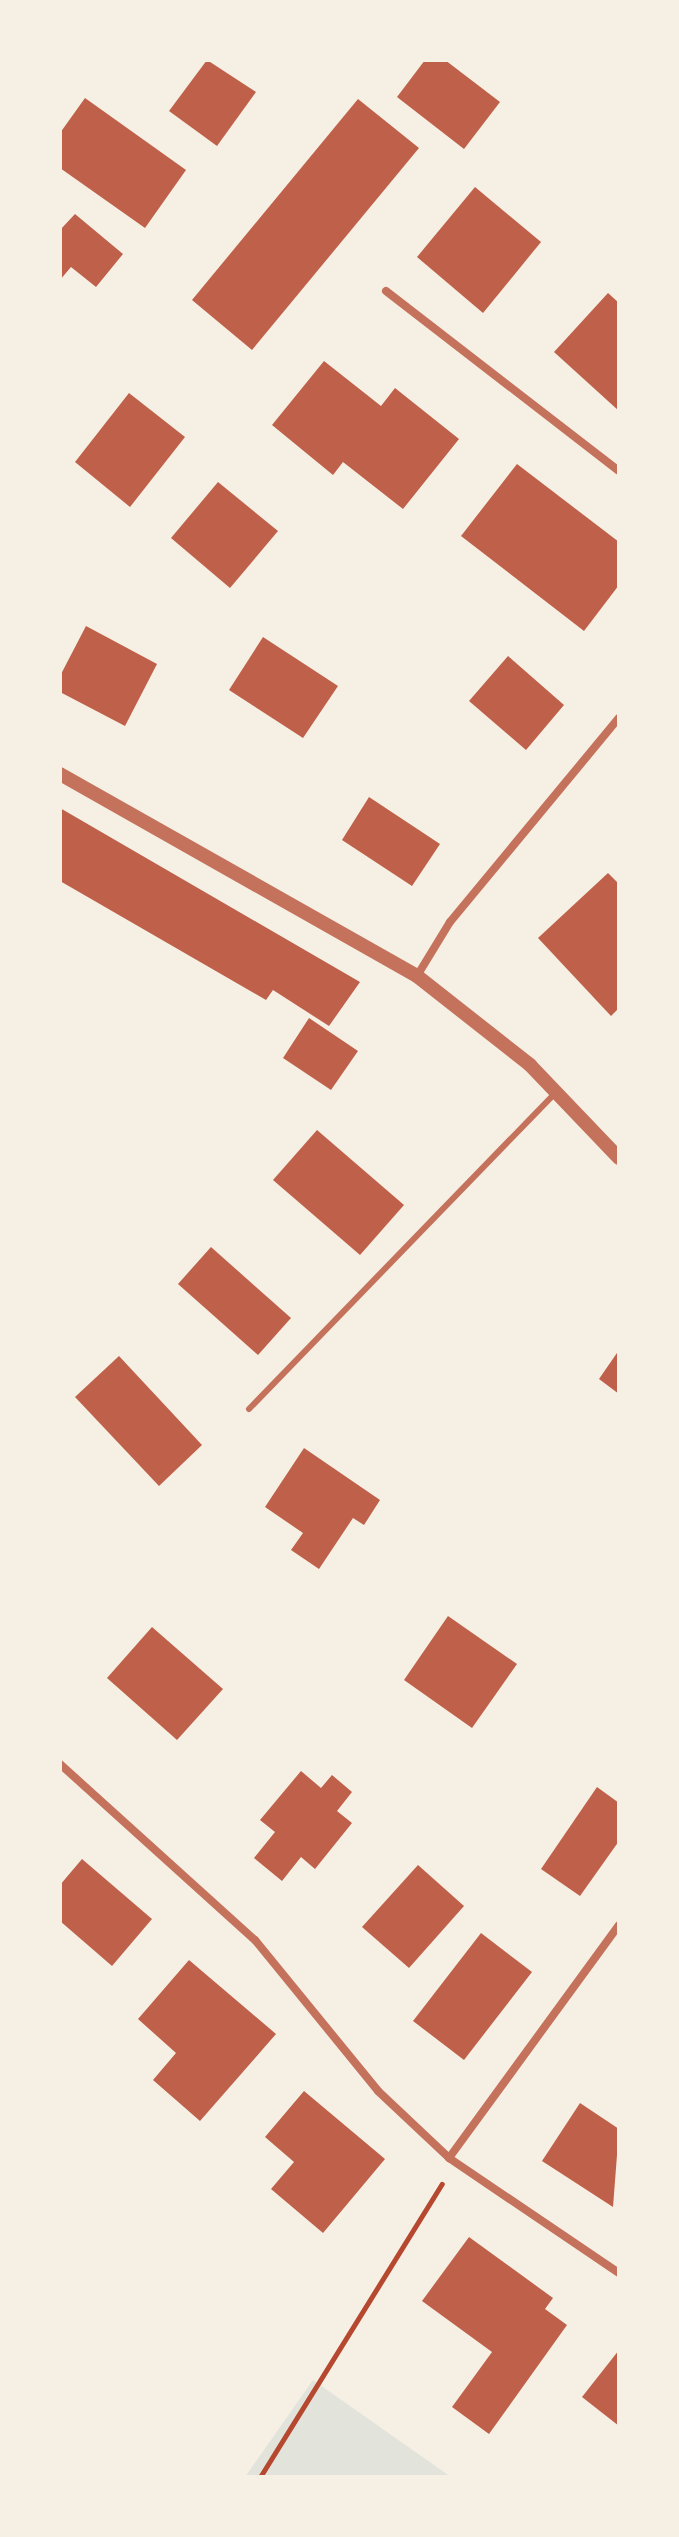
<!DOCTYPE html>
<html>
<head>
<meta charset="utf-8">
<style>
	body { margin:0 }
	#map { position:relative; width:679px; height:2537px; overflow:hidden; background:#f6efe4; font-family:"PT Sans Narrow",sans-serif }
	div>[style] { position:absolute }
	.green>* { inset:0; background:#e2e4dc }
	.building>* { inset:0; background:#bf614a }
	.path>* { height:5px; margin:-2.5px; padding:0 2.5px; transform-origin:2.5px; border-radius:2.5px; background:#b5482f }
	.service>* { height:6px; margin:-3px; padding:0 3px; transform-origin:3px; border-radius:3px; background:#c5725c }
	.minor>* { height:8px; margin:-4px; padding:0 4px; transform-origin:4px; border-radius:4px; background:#c5725c }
	.tertiary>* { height:14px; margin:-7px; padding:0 7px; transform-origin:7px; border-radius:7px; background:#c5725c }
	span { translate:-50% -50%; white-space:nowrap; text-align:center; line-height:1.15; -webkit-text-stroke:6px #f6efe4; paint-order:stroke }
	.frame { position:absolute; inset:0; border:62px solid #f6efe4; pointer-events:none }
</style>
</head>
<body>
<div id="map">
	<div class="green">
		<div style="clip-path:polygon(313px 2380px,451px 2477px,245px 2477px)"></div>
	</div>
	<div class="building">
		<div style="clip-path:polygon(207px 60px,256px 92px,217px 146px,169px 111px)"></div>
		<div style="clip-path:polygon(425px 60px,445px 60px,500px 102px,464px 149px,397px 97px)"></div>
		<div style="clip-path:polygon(85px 98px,186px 170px,145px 228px,60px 168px,60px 133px)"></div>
		<div style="clip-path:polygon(358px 99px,419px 148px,252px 350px,192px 300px)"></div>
		<div style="clip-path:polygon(475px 187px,541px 242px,483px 313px,417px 257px)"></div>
		<div style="clip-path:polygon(75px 214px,123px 254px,96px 287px,71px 267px,60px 280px,60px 230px)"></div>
		<div style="clip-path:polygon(608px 293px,619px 303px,619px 411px,554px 352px)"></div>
		<div style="clip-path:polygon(324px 361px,381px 406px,395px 388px,459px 439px,403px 509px,343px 462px,333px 475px,272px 425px)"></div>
		<div style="clip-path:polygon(129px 393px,185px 437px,130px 507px,75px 462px)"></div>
		<div style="clip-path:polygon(517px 464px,619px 542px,619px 585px,584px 631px,461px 536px)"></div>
		<div style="clip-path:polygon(218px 482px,278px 531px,230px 588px,171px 538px)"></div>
		<div style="clip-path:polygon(86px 626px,157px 664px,125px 726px,60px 692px,60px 676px)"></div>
		<div style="clip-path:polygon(263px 637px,338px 686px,303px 738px,229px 690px)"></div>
		<div style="clip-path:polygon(508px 656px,564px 705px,526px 750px,469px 701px)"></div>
		<div style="clip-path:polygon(369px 797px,440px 844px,412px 886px,342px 840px)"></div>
		<div style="clip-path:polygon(60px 808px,360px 982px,329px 1026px,273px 990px,266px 1000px,60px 881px)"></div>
		<div style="clip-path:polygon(608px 873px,619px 884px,619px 1008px,611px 1016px,538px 938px)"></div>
		<div style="clip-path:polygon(309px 1018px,358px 1051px,331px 1090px,283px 1058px)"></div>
		<div style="clip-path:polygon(317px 1130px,404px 1205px,360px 1255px,273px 1180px)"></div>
		<div style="clip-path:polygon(211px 1247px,291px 1318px,258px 1355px,178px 1284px)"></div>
		<div style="clip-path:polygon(619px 1350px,619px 1394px,599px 1379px)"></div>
		<div style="clip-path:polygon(119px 1356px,202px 1445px,159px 1486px,75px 1397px)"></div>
		<div style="clip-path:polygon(304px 1448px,380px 1500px,364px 1525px,353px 1518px,319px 1569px,291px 1550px,303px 1533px,265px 1507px)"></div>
		<div style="clip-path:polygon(448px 1616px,517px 1664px,472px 1728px,404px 1680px)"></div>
		<div style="clip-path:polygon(152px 1627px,223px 1689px,177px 1740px,107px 1678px)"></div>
		<div style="clip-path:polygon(301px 1771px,321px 1788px,332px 1775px,352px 1792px,337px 1811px,352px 1823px,315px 1869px,301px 1857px,282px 1881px,254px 1858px,275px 1832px,260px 1820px)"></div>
		<div style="clip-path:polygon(597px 1787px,619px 1803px,619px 1841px,580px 1896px,541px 1869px)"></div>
		<div style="clip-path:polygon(82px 1859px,152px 1919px,112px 1966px,60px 1921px,60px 1885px)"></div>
		<div style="clip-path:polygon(418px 1865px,464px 1906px,409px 1968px,362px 1927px)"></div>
		<div style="clip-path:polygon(481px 1933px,532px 1972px,464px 2060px,413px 2021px)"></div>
		<div style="clip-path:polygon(189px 1960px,276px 2034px,200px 2121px,153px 2080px,176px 2053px,138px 2019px)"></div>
		<div style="clip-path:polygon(304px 2091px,385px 2159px,323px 2233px,271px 2189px,294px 2162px,265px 2137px)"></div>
		<div style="clip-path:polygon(580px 2103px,619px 2129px,613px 2207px,542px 2161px)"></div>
		<div style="clip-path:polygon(469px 2237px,553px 2298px,545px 2309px,567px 2325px,489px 2434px,452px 2407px,492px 2352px,422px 2301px)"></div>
		<div style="clip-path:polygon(619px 2350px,619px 2426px,582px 2397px)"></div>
	</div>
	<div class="path">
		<div style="left:260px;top:2477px;width:345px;rotate:-58.2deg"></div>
	</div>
	<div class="service">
		<div style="left:249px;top:1409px;width:441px;rotate:-45.9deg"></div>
	</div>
	<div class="minor">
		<div style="left:386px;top:291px;width:294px;rotate:37.7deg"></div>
		<div style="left:417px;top:976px;width:63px;rotate:-58.6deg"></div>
		<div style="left:450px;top:922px;width:265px;rotate:-50.4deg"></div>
		<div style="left:60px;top:1764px;width:263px;rotate:42.1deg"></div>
		<div style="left:255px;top:1940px;width:195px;rotate:50.8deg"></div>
		<div style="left:378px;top:2091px;width:98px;rotate:43.3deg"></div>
		<div style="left:449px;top:2158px;width:205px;rotate:34.1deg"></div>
		<div style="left:449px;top:2158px;width:288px;rotate:-53.9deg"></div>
	</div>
	<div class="tertiary">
		<div style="left:60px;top:774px;width:410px;rotate:29.5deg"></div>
		<div style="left:417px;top:976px;width:144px;rotate:38.2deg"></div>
		<div style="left:530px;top:1065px;width:129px;rotate:46.3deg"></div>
	</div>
	<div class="frame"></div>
</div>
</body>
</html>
